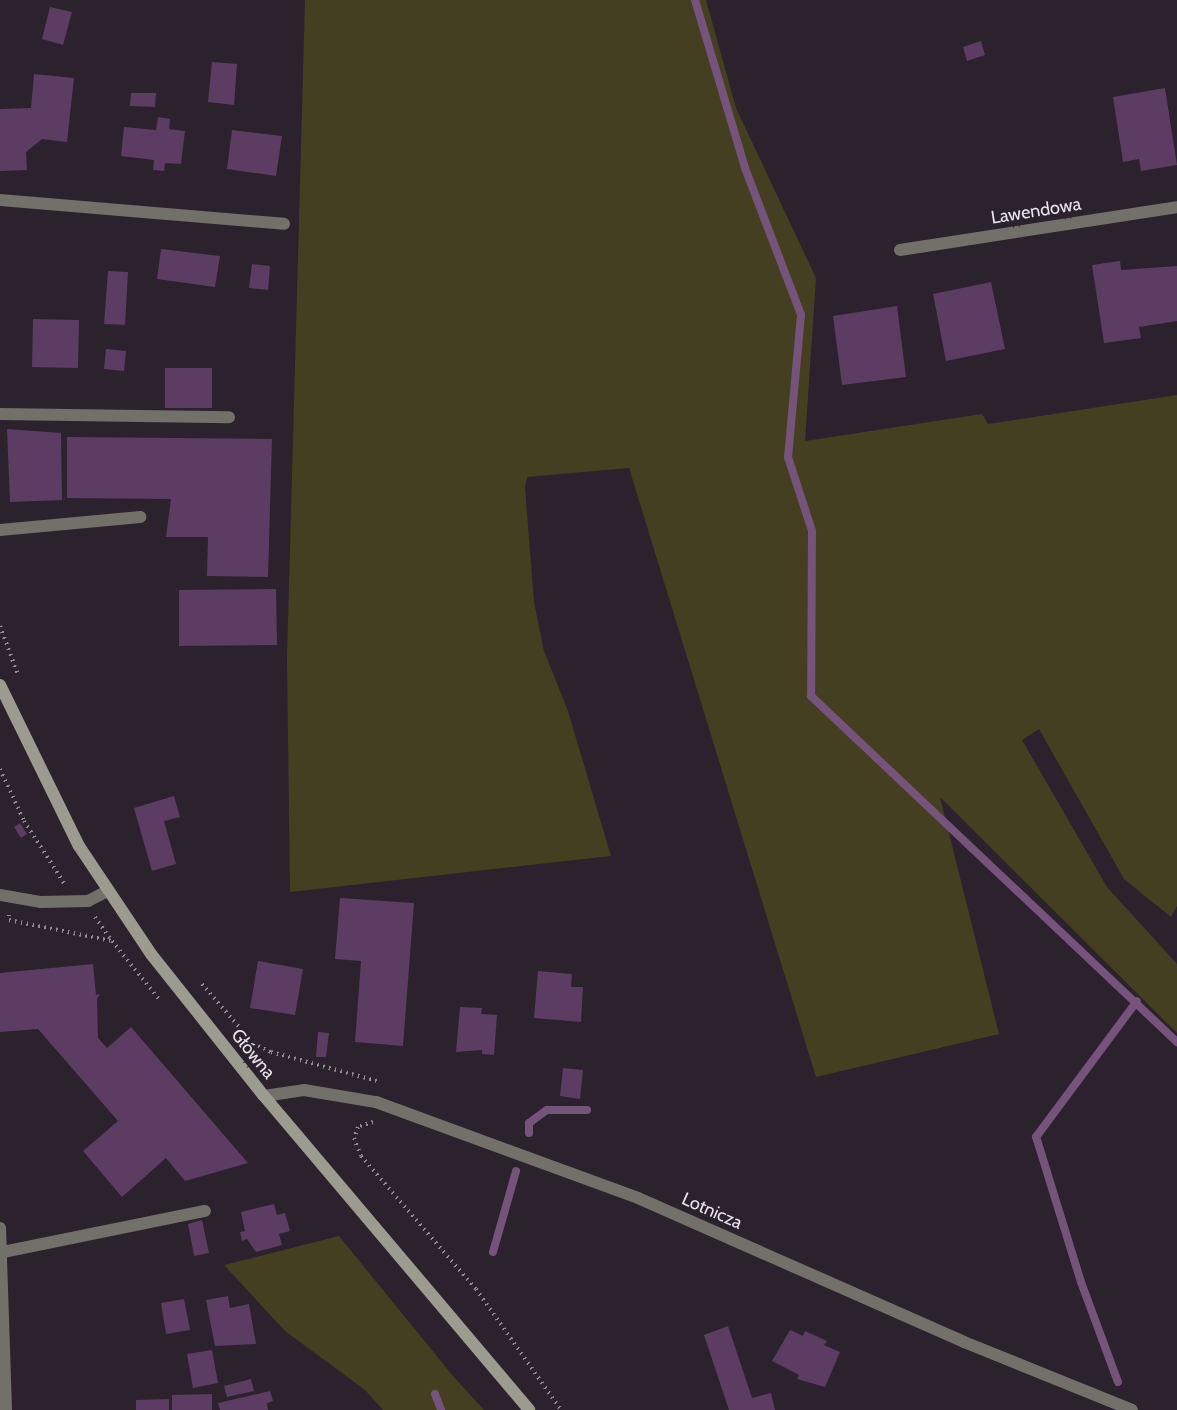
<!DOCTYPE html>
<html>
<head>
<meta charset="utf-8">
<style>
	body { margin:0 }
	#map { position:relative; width:1177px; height:1410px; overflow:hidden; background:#2b222d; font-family:Cabin,sans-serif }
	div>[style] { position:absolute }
	.green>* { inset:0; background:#433f20 }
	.stream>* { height:8px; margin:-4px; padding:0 4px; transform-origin:4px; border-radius:4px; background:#75537b }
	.building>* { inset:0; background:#5c3c63 }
	.path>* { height:4px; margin-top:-2px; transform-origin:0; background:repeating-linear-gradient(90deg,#928a94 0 1.5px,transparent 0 6px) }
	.service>* { height:12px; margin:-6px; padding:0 6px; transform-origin:6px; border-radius:6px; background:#717069 }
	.minor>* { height:12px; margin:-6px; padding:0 6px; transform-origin:6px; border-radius:6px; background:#717069 }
	.tertiary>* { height:12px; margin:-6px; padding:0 6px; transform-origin:6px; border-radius:6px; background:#717069 }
	.secondary>* { height:12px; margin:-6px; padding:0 6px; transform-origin:6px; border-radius:6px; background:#9c9b8f }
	span { translate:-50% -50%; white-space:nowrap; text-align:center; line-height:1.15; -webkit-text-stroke:5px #2b222d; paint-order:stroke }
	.street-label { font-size:18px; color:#eae4ec }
</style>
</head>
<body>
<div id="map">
	<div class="green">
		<div style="clip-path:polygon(305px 0,706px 0,736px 108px,816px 278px,805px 441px,982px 414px,988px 424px,1177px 395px,1177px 906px,1171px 917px,1124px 879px,1039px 729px,1022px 740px,1107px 887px,1177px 964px,1177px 1033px,940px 797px,999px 1034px,816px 1077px,629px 468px,527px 477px,525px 487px,534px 602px,544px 651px,568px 711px,611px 856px,290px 892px,287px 658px)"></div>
		<div style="clip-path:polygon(339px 1236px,453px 1376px,484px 1410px,383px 1410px,365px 1390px,285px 1331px,224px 1265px)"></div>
	</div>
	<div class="stream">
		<div style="left:695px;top:0;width:175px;rotate:73.4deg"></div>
		<div style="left:745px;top:168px;width:157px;rotate:69.1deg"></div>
		<div style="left:801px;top:315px;width:143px;rotate:95.2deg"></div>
		<div style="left:788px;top:457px;width:78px;rotate:72deg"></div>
		<div style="left:812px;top:531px;width:165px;rotate:90.3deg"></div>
		<div style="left:811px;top:696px;width:504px;rotate:43.39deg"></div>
		<div style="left:529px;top:1133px;width:10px;rotate:-90deg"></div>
		<div style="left:529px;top:1123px;width:22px;rotate:-36deg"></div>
		<div style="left:547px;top:1110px;width:40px"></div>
		<div style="left:493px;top:1252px;width:84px;rotate:-74.1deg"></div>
		<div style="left:1118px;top:1382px;width:107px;rotate:-110.3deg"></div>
		<div style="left:1081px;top:1282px;width:152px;rotate:-107.2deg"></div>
		<div style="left:1036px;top:1137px;width:169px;rotate:-53.4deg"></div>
		<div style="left:435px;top:1394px;width:17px;rotate:69deg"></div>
	</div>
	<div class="building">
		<div style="clip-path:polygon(50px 7px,72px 12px,63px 45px,42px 39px)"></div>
		<div style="clip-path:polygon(981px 41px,985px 55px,967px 61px,963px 47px)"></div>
		<div style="clip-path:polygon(212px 62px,237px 64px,234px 105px,208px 102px)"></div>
		<div style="clip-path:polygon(34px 74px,74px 78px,67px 142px,42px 139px,26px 152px,27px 170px,0 171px,0 109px,31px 108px)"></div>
		<div style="clip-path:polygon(1165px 88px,1177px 165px,1141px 171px,1139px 159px,1123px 162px,1113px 97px)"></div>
		<div style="clip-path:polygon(131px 93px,156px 93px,155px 107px,130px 106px)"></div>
		<div style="clip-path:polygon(158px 117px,170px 119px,169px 129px,185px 131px,181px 164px,165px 163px,164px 171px,153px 170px,154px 160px,121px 156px,124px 127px,156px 130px)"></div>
		<div style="clip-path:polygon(232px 130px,282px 136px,276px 176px,227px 169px)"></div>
		<div style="clip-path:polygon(161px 249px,220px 256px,215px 287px,157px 279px)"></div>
		<div style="clip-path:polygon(1120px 261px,1121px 270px,1177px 266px,1177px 321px,1139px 327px,1141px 338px,1104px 343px,1092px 265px)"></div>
		<div style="clip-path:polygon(252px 264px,270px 266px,268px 290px,249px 288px)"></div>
		<div style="clip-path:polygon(108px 271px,128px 272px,125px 325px,104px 324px)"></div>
		<div style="clip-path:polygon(991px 282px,1005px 349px,946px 361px,933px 294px)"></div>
		<div style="clip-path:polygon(897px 306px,906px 377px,842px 385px,833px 316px)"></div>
		<div style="clip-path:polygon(33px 319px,79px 320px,78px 368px,32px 367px)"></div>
		<div style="clip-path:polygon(106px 349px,126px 351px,124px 371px,104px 369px)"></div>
		<div style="clip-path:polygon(165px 368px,212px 368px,212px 408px,165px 408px)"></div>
		<div style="clip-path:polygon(7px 429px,61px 433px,62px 500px,10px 502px)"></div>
		<div style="clip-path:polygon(67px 437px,272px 439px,268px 577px,207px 576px,208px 537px,166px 537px,171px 499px,67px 498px)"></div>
		<div style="clip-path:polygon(276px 589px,277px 645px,179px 646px,179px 590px)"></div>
		<div style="clip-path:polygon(174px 796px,180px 817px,164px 821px,176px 864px,152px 871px,134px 808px)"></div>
		<div style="clip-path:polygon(20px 823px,27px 834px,21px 838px,14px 827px)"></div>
		<div style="clip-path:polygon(340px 898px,414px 903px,403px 1046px,355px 1042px,361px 961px,335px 959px)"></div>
		<div style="clip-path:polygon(258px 961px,303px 969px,295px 1015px,250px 1008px)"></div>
		<div style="clip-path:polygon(93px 964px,96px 995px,100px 994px,97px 999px,98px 1038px,107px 1048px,131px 1027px,248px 1163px,185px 1181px,166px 1158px,122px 1197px,83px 1151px,118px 1121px,38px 1029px,0 1032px,0 973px)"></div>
		<div style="clip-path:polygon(538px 971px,572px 974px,571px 987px,583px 987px,581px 1022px,534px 1018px)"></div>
		<div style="clip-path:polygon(460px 1007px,482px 1008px,481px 1014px,497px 1015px,494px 1055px,482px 1054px,482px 1050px,456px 1052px)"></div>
		<div style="clip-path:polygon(318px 1032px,329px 1033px,326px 1057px,316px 1057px)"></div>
		<div style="clip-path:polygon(563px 1068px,583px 1070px,580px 1099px,560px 1096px)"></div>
		<div style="clip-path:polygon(274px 1204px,277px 1215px,285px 1213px,290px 1231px,279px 1234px,282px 1245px,256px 1252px,247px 1239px,242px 1241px,240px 1232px,245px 1231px,241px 1212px)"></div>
		<div style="clip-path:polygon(202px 1220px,209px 1253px,194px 1256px,188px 1224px)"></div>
		<div style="clip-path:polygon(228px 1296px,230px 1308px,249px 1304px,256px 1344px,215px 1346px,206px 1300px)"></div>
		<div style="clip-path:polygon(184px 1299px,190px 1330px,166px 1334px,161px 1303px)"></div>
		<div style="clip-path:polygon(728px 1326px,752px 1398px,771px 1393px,775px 1410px,729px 1410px,704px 1335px)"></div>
		<div style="clip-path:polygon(790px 1330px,803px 1336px,805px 1331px,827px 1341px,824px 1345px,840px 1352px,825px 1387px,797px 1379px,799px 1375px,772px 1361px)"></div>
		<div style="clip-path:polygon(212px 1350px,218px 1383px,193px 1388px,187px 1354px)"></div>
		<div style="clip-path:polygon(251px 1379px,254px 1391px,227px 1397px,224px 1386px)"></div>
		<div style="clip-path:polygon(270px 1391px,273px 1401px,267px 1403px,268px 1410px,220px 1410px,218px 1403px)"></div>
		<div style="clip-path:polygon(212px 1394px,212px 1410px,172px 1410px,172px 1395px)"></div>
		<div style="clip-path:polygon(169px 1399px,169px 1410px,136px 1410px,136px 1400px)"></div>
	</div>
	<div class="path">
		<div style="left:0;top:626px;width:52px;rotate:69.8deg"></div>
		<div style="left:0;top:769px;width:57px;rotate:65.2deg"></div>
		<div style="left:24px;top:821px;width:74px;rotate:57.2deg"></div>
		<div style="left:9px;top:915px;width:5px;rotate:90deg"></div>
		<div style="left:9px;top:920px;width:105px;rotate:11.5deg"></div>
		<div style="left:112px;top:941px;width:75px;rotate:51deg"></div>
		<div style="left:95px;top:917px;width:29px;rotate:55deg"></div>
		<div style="left:202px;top:984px;width:78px;rotate:49.2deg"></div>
		<div style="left:253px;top:1043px;width:20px;rotate:27deg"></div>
		<div style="left:271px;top:1052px;width:110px;rotate:15.3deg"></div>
		<div style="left:373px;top:1122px;width:16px;rotate:162deg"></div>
		<div style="left:358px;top:1127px;width:12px;rotate:110deg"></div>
		<div style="left:354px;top:1138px;width:19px;rotate:69deg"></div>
		<div style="left:361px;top:1156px;width:176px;rotate:49.2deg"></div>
		<div style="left:476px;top:1289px;width:148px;rotate:54.9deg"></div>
	</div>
	<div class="service">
		<div style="left:0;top:200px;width:285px;rotate:4.8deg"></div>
		<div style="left:0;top:414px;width:229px;rotate:0.8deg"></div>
		<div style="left:0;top:530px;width:141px;rotate:-5.3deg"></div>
		<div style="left:3px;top:1252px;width:206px;rotate:-11.5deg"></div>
	</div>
	<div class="minor">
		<div style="left:900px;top:250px;width:280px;rotate:-8.8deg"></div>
		<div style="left:264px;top:1096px;width:40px;rotate:-8.5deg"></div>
		<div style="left:304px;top:1090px;width:73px;rotate:9.5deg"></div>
		<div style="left:376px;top:1102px;width:279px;rotate:20.1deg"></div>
		<div style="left:638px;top:1198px;width:356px;rotate:23.8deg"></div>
		<div style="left:964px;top:1342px;width:181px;rotate:22deg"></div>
		<div style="left:0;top:1228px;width:182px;rotate:88.1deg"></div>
	</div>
	<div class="tertiary">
		<div style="left:0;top:895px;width:42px;rotate:9.7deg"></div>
		<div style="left:41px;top:902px;width:47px;rotate:-1.2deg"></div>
		<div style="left:88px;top:901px;width:20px;rotate:-27deg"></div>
	</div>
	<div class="secondary">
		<div style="left:0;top:685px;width:179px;rotate:63.9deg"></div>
		<div style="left:79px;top:846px;width:130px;rotate:56.3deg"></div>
		<div style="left:151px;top:954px;width:181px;rotate:51.5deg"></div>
		<div style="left:264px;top:1096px;width:411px;rotate:49.8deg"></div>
	</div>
	<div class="street-label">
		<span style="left:1036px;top:211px;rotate:-9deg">Lawendowa</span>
		<span style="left:253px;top:1054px;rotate:51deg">Główna</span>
		<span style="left:712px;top:1211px;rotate:24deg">Lotnicza</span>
	</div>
</div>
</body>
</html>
